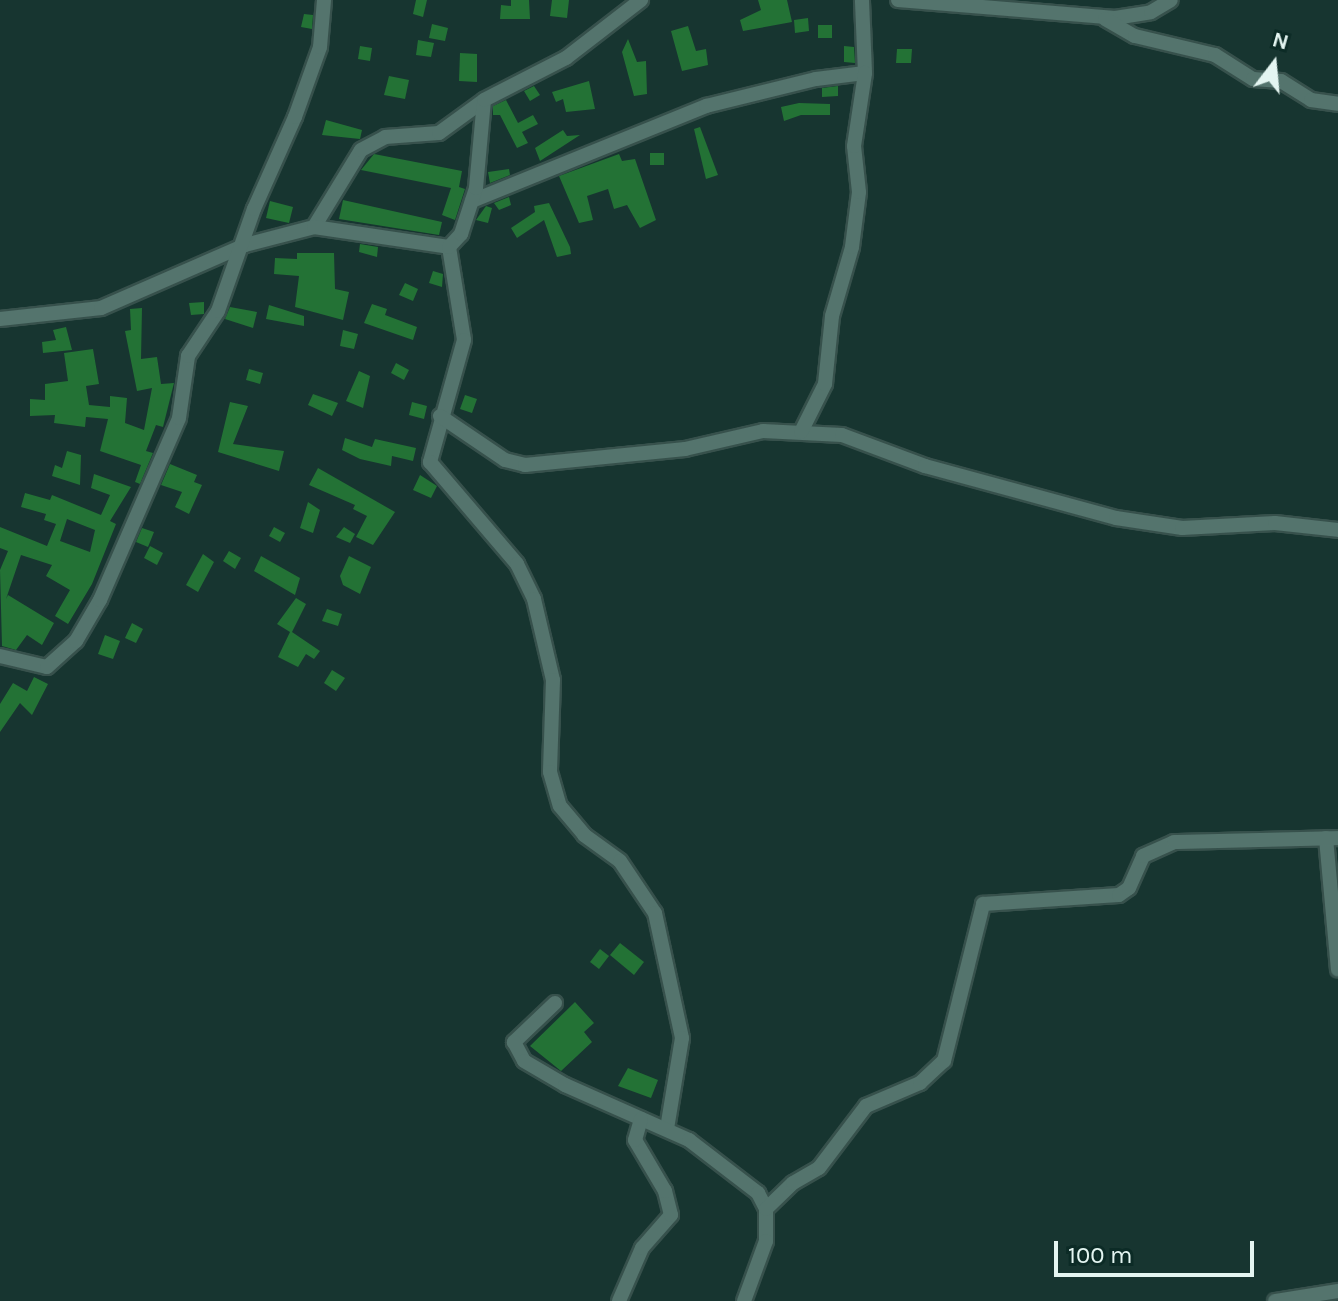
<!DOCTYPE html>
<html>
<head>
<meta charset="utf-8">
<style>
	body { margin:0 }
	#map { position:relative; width:1338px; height:1301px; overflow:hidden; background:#173530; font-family:Karla,sans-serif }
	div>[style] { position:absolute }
	.building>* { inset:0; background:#237235 }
	.roads { filter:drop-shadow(2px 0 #37514c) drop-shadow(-2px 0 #37514c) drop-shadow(0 2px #37514c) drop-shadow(0 -2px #37514c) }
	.minor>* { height:14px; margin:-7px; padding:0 7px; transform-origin:7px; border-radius:7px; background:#54746d }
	span { translate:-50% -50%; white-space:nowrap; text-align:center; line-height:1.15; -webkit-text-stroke:7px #0c2b26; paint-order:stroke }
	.north { position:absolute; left:1234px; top:24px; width:80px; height:80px; -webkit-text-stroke:6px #0c2b26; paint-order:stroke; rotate:16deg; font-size:22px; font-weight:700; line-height:32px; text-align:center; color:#e4f5f1 }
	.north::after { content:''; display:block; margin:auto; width:28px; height:36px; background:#e4f5f1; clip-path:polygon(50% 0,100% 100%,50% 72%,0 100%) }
	.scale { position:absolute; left:1054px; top:1241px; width:200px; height:36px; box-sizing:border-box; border:4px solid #e4f5f1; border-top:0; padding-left:10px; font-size:24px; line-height:28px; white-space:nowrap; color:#e4f5f1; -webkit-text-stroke:6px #0c2b26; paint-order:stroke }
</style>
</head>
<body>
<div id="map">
	<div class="building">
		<div style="clip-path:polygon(416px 0,427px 0,423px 17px,413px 14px)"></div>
		<div style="clip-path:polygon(511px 0,529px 0,530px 19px,500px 19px,501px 5px,511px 6px)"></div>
		<div style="clip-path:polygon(552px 0,569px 0,567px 18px,550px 16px)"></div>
		<div style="clip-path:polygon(758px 0,787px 0,792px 22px,743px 31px,740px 20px,761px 10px)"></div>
		<div style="clip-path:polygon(304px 14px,313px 15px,312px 29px,301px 27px)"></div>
		<div style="clip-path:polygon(808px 18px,809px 31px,795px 33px,794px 20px)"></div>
		<div style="clip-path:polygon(432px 24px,448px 28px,445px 41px,429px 38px)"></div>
		<div style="clip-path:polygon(818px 25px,832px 25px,832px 38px,818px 38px)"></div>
		<div style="clip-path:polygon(688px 26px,696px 51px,706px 49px,708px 65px,682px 71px,671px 31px)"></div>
		<div style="clip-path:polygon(628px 39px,637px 62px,646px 61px,647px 94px,634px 96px,622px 52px)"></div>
		<div style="clip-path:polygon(418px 40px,434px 43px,431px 57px,416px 55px)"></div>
		<div style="clip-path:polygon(360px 46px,372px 48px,370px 61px,358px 59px)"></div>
		<div style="clip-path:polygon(844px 46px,854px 47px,855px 63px,844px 62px)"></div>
		<div style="clip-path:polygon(897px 49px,912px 49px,911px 63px,896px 63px)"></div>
		<div style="clip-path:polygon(460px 53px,477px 54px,477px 82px,459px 81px)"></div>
		<div style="clip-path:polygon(389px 76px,409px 80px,405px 99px,384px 95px)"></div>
		<div style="clip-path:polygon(589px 81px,595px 109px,566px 112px,563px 99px,556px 102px,552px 92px)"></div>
		<div style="clip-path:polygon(534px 86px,540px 95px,530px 101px,524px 91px)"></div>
		<div style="clip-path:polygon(838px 86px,838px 96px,822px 97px,822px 88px)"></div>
		<div style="clip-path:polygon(506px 100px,518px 123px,533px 115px,538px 124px,522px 132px,528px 143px,517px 148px,500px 115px,493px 115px,493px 106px)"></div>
		<div style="clip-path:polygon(799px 103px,830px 104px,830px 115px,801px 115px,784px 121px,781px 107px)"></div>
		<div style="clip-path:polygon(326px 120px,362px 130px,360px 139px,322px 135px)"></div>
		<div style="clip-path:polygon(700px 127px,718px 175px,706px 179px,694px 129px)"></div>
		<div style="clip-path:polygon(563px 130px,567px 136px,580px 135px,540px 161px,535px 148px)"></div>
		<div style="clip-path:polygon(650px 153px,664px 153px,664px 165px,650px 165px)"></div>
		<div style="clip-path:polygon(374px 154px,462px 171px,459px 187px,465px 189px,455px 220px,442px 215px,451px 188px,361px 170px)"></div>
		<div style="clip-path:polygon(619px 154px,622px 161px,635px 159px,656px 220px,640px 228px,627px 205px,614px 209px,608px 189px,587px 196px,593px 220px,579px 223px,559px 176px)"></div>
		<div style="clip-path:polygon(509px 169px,510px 175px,490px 183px,488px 172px)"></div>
		<div style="clip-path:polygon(509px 197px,511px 205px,499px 210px,494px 203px)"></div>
		<div style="clip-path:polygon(343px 200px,442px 222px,439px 235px,339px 219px)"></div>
		<div style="clip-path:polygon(270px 201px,293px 207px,289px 223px,266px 218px)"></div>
		<div style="clip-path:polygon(549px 203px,570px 247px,571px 254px,557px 257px,544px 220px,517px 238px,511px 228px,535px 212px,534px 206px)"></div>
		<div style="clip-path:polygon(486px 206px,492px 208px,488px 223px,476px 220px)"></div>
		<div style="clip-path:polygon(360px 244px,378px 247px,377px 257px,359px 252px)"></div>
		<div style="clip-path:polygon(297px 253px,334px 253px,335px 289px,349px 292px,343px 320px,295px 307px,299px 276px,274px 274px,275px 258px,297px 259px)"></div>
		<div style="clip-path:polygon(433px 271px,443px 274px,442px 287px,429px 283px)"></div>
		<div style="clip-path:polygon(405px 283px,418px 289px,413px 301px,399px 295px)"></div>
		<div style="clip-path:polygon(204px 302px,204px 314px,191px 315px,189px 303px)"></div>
		<div style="clip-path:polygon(372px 304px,387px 309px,385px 315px,417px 327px,413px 340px,364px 323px)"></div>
		<div style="clip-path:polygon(269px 305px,304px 316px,304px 326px,266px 319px)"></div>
		<div style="clip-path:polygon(230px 307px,257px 312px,253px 328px,225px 319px)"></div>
		<div style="clip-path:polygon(142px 308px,141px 359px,157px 357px,161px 384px,174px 383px,163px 427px,156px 425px,146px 451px,153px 453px,140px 484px,135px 482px,141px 465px,100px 451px,108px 419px,86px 417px,85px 427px,54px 423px,55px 415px,30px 416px,30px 399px,45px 400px,45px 384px,68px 381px,64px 353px,93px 349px,99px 384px,86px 386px,89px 405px,110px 407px,110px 396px,127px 398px,125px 423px,144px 430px,152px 388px,137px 391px,125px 331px,131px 330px,130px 309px)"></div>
		<div style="clip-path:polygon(66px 327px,72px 350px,43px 353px,42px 342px,56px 340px,53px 330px)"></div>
		<div style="clip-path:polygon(343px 330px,358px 334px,354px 349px,340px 346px)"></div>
		<div style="clip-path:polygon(396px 363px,409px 370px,404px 380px,391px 373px)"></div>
		<div style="clip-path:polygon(249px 369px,263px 373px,260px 384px,246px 380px)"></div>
		<div style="clip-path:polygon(359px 371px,370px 376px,363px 408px,346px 401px)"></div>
		<div style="clip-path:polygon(313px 394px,338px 403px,332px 416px,308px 405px)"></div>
		<div style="clip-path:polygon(465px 395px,477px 399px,472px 413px,460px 409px)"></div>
		<div style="clip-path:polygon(230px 402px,248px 406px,233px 444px,284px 451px,279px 471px,218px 452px)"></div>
		<div style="clip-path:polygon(412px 402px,427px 406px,424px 419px,409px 415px)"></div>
		<div style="clip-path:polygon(345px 438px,372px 447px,375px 439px,416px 448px,413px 461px,392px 456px,391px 466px,360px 459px,342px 450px)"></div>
		<div style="clip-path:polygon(67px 451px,81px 455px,80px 485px,52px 476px,55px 465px,62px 468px)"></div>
		<div style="clip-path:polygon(170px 464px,197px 475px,194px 482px,202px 485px,189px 514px,175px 507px,182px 492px,161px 485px)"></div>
		<div style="clip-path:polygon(318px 468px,395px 512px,373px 545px,356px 537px,367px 516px,353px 509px,355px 505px,309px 485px)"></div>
		<div style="clip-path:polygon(evenodd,94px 474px,131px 487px,110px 521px,116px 524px,92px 584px,68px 624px,55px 616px,70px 590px,46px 576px,52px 565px,21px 555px,6px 599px,8px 595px,54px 623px,42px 645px,27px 635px,16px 650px,2px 646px,0 570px,8px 551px,0 548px,0 527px,47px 546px,56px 524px,44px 520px,46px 514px,21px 507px,25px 493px,50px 500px,52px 495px,101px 515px,110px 495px,91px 488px,94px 474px,67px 519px,95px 530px,90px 552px,60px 541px,67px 519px)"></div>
		<div style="clip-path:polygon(420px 475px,437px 486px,431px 498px,413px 490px)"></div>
		<div style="clip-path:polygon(308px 502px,320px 510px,313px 533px,300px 528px)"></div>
		<div style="clip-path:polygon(274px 527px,285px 533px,280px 542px,269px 536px)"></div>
		<div style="clip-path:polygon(344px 527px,355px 534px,350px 543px,336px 537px)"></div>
		<div style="clip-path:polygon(142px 528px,154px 532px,148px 547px,136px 542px)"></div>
		<div style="clip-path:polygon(150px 546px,163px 553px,157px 565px,144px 558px)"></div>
		<div style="clip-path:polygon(229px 551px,241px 558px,235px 569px,223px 561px)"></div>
		<div style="clip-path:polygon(203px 554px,214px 562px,198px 592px,186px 585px)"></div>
		<div style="clip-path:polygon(261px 556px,300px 578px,295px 595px,254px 571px)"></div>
		<div style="clip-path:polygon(349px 556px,371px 567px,360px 594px,343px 585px,340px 576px)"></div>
		<div style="clip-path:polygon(296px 598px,306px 604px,292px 632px,320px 651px,314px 659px,306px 654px,298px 667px,278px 657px,290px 632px,277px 624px)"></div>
		<div style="clip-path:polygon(327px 609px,342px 614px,338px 626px,322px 621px)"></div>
		<div style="clip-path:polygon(132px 623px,143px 629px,136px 643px,125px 638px)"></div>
		<div style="clip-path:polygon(105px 635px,120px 641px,113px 659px,98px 654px)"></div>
		<div style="clip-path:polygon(332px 670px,345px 678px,336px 691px,324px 683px)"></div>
		<div style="clip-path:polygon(34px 677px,48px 684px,32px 715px,20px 703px,0 732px,0 704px,13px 683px,27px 691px)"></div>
		<div style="clip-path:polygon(620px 943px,644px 962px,634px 975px,610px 955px)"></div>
		<div style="clip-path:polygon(600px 949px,609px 956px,599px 969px,590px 962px)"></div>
		<div style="clip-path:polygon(575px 1002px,594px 1023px,584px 1032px,592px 1042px,561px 1071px,530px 1046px)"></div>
		<div style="clip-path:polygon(628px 1068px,658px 1080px,651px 1098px,618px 1086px)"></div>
	</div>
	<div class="roads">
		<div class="minor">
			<div style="left:898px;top:0;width:218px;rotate:4.7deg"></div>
			<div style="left:1115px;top:18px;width:36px;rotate:-9deg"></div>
			<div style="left:1151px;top:12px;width:23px;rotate:-31deg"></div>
			<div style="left:1105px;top:19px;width:34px;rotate:30deg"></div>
			<div style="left:1135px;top:36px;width:82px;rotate:13.4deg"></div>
			<div style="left:1215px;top:55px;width:45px;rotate:32.3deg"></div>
			<div style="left:1253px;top:79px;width:28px;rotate:4deg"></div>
			<div style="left:1281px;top:81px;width:36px;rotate:32deg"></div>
			<div style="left:1311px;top:100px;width:27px;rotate:8deg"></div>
			<div style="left:472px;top:201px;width:253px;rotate:-22.1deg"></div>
			<div style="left:706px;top:106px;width:113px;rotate:-13.8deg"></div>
			<div style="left:816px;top:79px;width:49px;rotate:-7deg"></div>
			<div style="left:865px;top:73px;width:73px;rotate:-92.4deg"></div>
			<div style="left:314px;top:227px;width:90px;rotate:-58.6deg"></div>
			<div style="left:361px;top:150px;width:27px;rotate:-28deg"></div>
			<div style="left:385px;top:137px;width:54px;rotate:-4.2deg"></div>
			<div style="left:439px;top:133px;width:54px;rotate:-36deg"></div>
			<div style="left:449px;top:247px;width:94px;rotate:80.8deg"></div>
			<div style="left:464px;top:340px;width:127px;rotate:105.6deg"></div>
			<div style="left:430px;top:462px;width:134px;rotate:49.5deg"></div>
			<div style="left:517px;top:564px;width:39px;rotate:64deg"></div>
			<div style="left:534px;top:599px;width:83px;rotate:76.8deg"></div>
			<div style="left:553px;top:680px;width:92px;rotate:91.9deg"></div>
			<div style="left:550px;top:772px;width:35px;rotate:74deg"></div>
			<div style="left:560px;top:806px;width:38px;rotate:50deg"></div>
			<div style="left:584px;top:835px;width:44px;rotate:35.8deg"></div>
			<div style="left:620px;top:861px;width:63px;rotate:56.1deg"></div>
			<div style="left:655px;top:913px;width:128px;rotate:77.8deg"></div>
			<div style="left:682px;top:1038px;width:92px;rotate:99.4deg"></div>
			<div style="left:0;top:319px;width:102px;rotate:-6.2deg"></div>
			<div style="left:101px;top:308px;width:157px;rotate:-23.6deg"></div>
			<div style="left:245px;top:245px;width:71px;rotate:-14.6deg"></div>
			<div style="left:314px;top:227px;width:136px;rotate:8.4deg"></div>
			<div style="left:449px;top:247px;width:18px;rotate:-47deg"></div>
			<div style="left:461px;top:234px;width:48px;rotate:-71.9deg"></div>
			<div style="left:476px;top:188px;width:88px;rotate:-84.8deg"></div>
			<div style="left:484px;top:100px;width:92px;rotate:-27.1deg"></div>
			<div style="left:566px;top:58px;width:95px;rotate:-37.7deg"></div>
			<div style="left:440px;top:416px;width:78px;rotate:34.1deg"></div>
			<div style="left:505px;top:460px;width:21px;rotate:14deg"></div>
			<div style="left:525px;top:465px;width:161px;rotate:-5.7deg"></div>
			<div style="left:685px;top:449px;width:80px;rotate:-13deg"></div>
			<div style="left:763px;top:431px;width:79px;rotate:2.9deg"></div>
			<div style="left:842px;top:435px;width:89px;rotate:20.5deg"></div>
			<div style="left:925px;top:466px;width:198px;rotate:15.2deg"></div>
			<div style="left:1116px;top:518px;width:67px;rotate:8.6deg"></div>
			<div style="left:1182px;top:528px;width:93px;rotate:-3.1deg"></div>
			<div style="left:1275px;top:523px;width:63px;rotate:6.3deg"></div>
			<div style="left:801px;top:432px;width:54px;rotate:-63.4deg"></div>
			<div style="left:825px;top:384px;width:68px;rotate:-84.1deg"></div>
			<div style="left:832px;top:316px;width:72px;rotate:-73.8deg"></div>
			<div style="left:852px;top:247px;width:55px;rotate:-82.7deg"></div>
			<div style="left:859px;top:192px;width:46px;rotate:-96.2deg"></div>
			<div style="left:854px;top:146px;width:74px;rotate:-81.4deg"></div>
			<div style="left:0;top:656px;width:48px;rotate:13.2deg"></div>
			<div style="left:47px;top:667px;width:39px;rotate:-42deg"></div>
			<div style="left:76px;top:641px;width:48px;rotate:-59.7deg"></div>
			<div style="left:100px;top:600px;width:198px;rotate:-66.5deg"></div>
			<div style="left:179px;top:418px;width:63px;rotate:-81.7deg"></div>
			<div style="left:188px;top:356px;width:54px;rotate:-56.3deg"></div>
			<div style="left:218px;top:311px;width:108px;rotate:-70.6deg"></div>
			<div style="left:254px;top:209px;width:101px;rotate:-66deg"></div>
			<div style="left:295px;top:117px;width:74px;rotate:-70.3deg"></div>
			<div style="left:320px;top:47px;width:47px;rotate:-85.1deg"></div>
			<div style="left:1326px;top:838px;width:132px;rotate:84.8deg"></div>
			<div style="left:555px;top:1003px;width:57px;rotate:136.4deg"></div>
			<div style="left:514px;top:1042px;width:21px;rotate:62deg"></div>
			<div style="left:524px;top:1061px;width:48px;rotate:30.3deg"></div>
			<div style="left:565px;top:1085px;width:136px;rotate:23.9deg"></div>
			<div style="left:689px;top:1140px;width:87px;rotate:37.5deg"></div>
			<div style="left:758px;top:1193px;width:18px;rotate:63deg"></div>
			<div style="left:766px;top:1209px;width:32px;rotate:90deg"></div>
			<div style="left:766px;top:1241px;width:64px;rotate:110.1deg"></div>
			<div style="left:766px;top:1209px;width:37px;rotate:-44deg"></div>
			<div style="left:793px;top:1183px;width:30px;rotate:-30deg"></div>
			<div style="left:819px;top:1168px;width:78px;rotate:-52.8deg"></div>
			<div style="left:866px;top:1106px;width:59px;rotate:-23.1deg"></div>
			<div style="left:920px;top:1083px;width:33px;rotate:-43deg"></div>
			<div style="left:944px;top:1061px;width:162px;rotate:-76deg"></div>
			<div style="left:983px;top:904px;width:136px;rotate:-3.8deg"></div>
			<div style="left:1119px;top:895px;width:12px;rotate:-35deg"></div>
			<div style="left:1129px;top:888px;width:35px;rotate:-66deg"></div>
			<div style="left:1143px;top:856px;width:34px;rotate:-24deg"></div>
			<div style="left:1174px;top:842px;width:164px;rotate:-1.4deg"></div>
			<div style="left:619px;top:1301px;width:58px;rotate:-66.5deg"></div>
			<div style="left:642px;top:1248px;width:44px;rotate:-48.7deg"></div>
			<div style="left:671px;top:1215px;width:25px;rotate:-104deg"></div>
			<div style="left:665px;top:1191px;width:59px;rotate:-120.5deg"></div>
			<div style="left:635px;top:1140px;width:22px;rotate:-74deg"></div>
			<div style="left:1275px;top:1301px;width:64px;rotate:-9deg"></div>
		</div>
	</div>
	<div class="north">N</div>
	<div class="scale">100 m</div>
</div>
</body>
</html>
